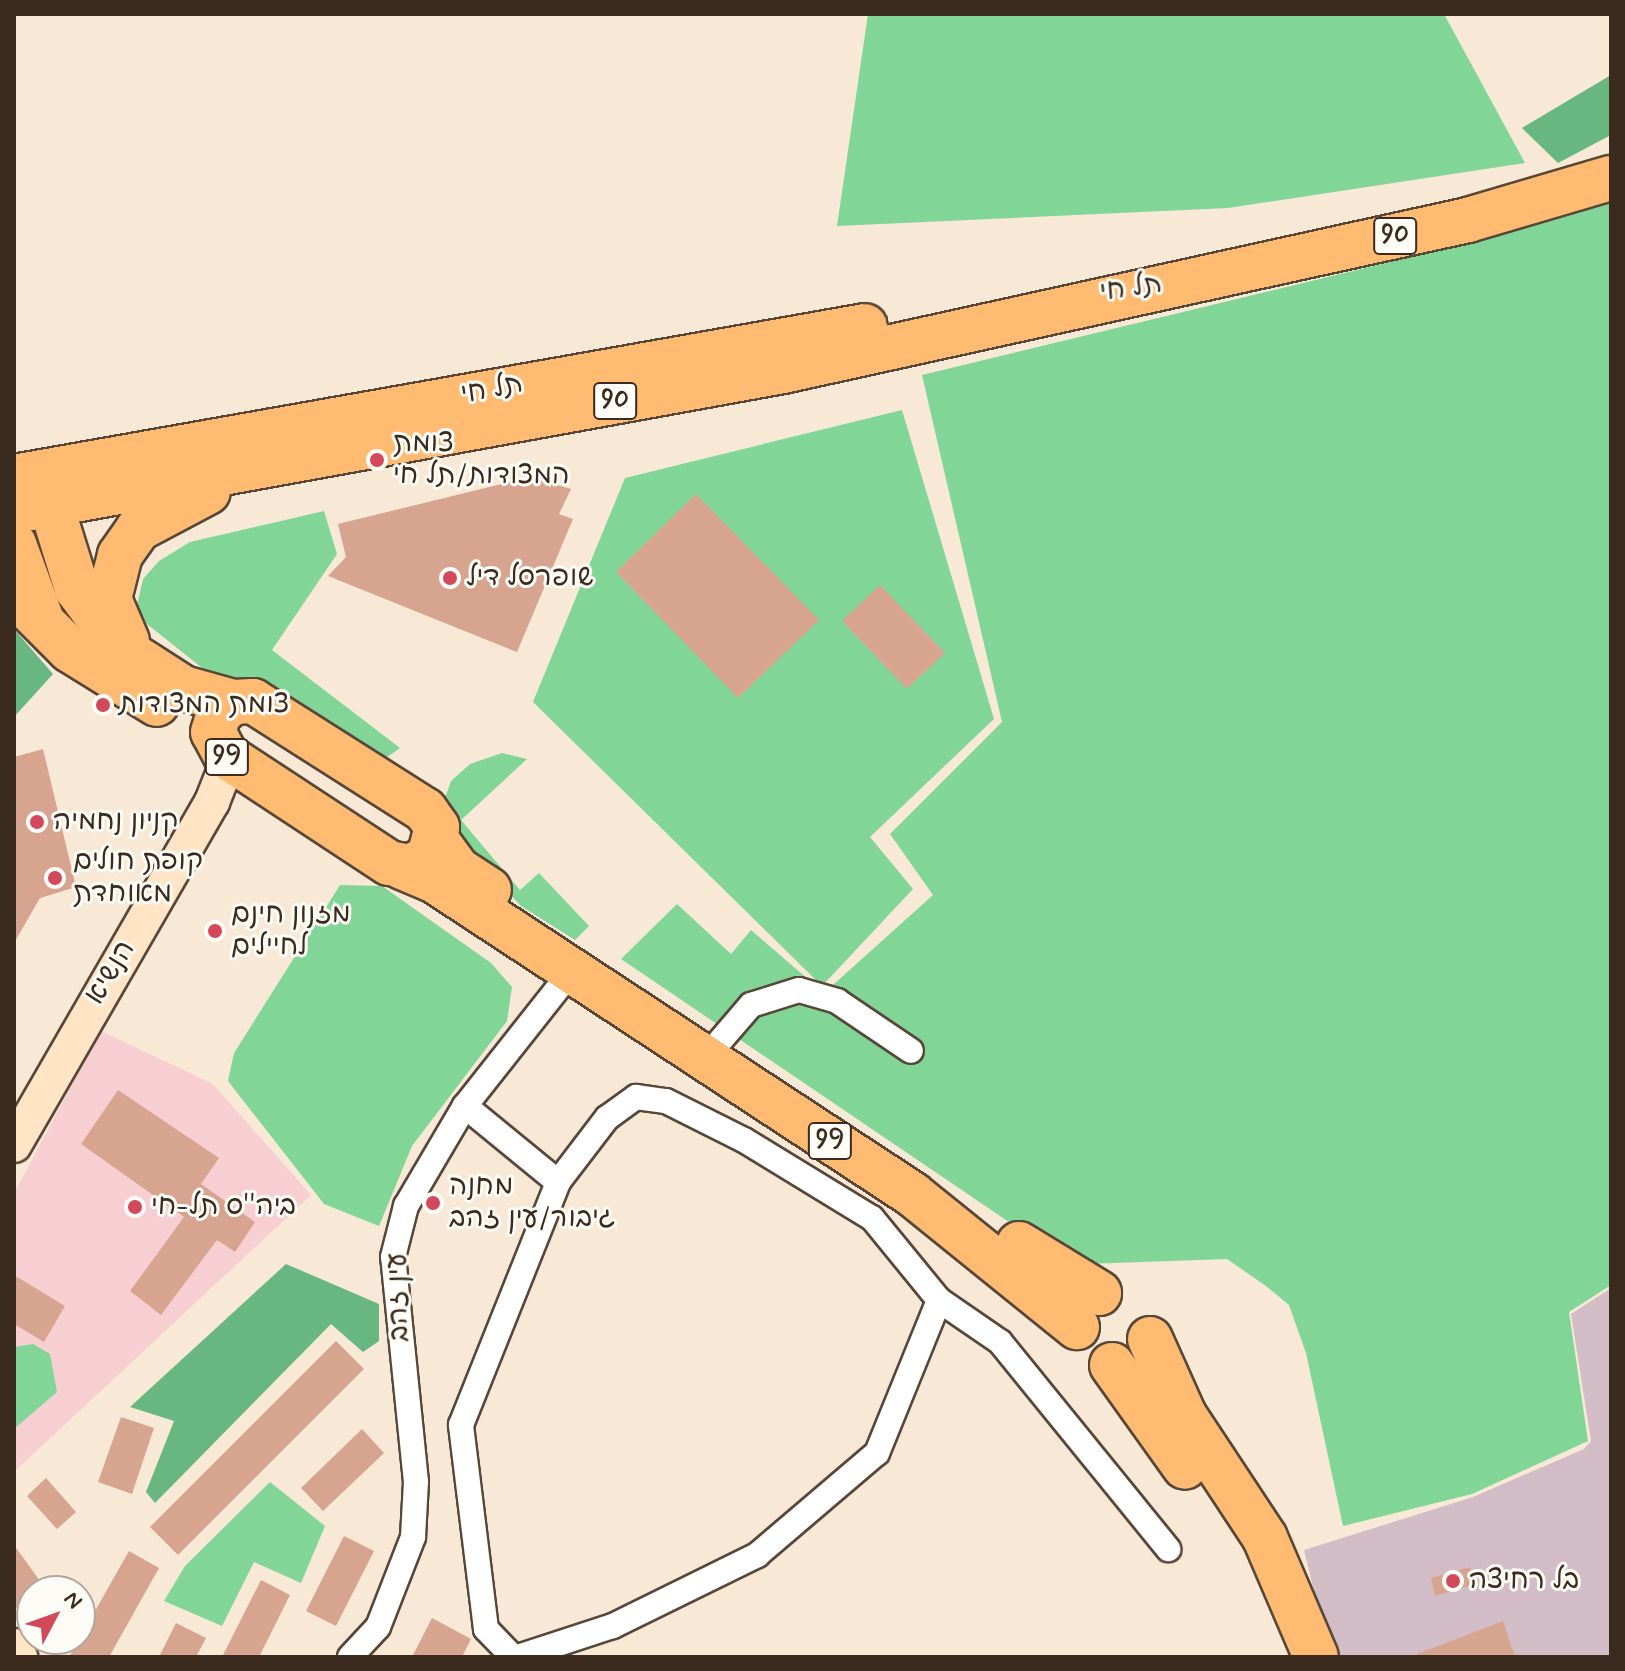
<!DOCTYPE html>
<html>
<head>
<meta charset="utf-8">
<style>
	body { margin:0 }
	#map { position:relative; width:1625px; height:1671px; overflow:hidden; background:#f7e9d5; font-family:Mynerve,"Playpen Sans Hebrew",sans-serif }
	div>[style] { position:absolute }
	.built>* { inset:0; background:#f7cfd3 }
	.industrial>* { inset:0; background:#d2bdc7 }
	.green>* { inset:0; background:#81d597 }
	.forest>* { inset:0; background:#68b680 }
	.building>* { inset:0; background:#d7a58f }
	.roads { filter:drop-shadow(2px 0 #574739) drop-shadow(-2px 0 #574739) drop-shadow(0 2px #574739) drop-shadow(0 -2px #574739) }
	.street>* { height:24px; margin:-12px; padding:0 12px; transform-origin:12px; border-radius:12px; background:#fff }
	.secondary>* { height:34px; margin:-17px; padding:0 17px; transform-origin:17px; border-radius:17px; background:#ffe4c6 }
	.highway>* { height:44px; margin:-22px; padding:0 22px; transform-origin:22px; border-radius:22px; background:#ffbb71 }
	.dots>* { width:22px; height:22px; translate:-50% -50%; box-sizing:border-box; border:4px solid #fdfcf7; border-radius:50% }
	span { translate:-50% -50%; white-space:nowrap; text-align:center; line-height:1.15; -webkit-text-stroke:6px #fdfcf7; paint-order:stroke }
	.shield-label span { padding:2px 6px; background:#fdfcf7; border:2px solid; border-radius:6px; -webkit-text-stroke-width:0 }
	.shield-label { font-size:26px; color:#3b2a1e; font-weight:700 }
	.street-label { font-size:28px; color:#3b2a1e }
	.poi-label { font-size:28px; color:#3b2a1e }
	.left { translate:0 -50%; text-align:left }
	.frame { position:absolute; inset:0; border:16px solid #3b2a1e; pointer-events:none }
	.north { position:absolute; left:16px; top:1575px; width:80px; height:80px; box-sizing:border-box; background:#fdfcf7; border:2px solid #afa8a0; border-radius:50%; rotate:49deg; font-size:22px; font-weight:700; line-height:32px; text-align:center; color:#3b2a1e }
	.north::after { content:''; display:block; margin:auto; width:28px; height:36px; background:#d1495b; clip-path:polygon(50% 0,100% 100%,50% 72%,0 100%) }
</style>
</head>
<body>
<div id="map">
	<div class="built">
		<div style="clip-path:polygon(101px 1031px,213px 1084px,311px 1195px,14px 1472px,14px 1193px)"></div>
	</div>
	<div class="industrial">
		<div style="clip-path:polygon(1611px 1288px,1611px 1657px,1330px 1657px,1304px 1550px,1473px 1497px,1584px 1449px,1591px 1441px,1571px 1314px)"></div>
	</div>
	<div class="green">
		<div style="clip-path:polygon(868px 14px,1444px 14px,1525px 163px,1228px 208px,837px 226px)"></div>
		<div style="clip-path:polygon(1611px 197px,1611px 1285px,1569px 1312px,1588px 1441px,1472px 1494px,1343px 1526px,1306px 1353px,1289px 1305px,1266px 1286px,1227px 1259px,1085px 1264px,1006px 1220px,621px 959px,677px 904px,731px 954px,751px 930px,824px 993px,933px 895px,890px 834px,1002px 722px,922px 375px,1502px 235px)"></div>
		<div style="clip-path:polygon(902px 410px,994px 719px,870px 837px,913px 889px,822px 986px,533px 702px,625px 478px)"></div>
		<div style="clip-path:polygon(324px 511px,337px 554px,272px 650px,400px 748px,386px 758px,373px 760px,216px 679px,147px 624px,137px 605px,143px 579px,159px 561px,190px 542px)"></div>
		<div style="clip-path:polygon(502px 753px,527px 759px,461px 820px,520px 890px,539px 873px,589px 926px,575px 940px,521px 906px,450px 831px,444px 801px,451px 781px,470px 764px)"></div>
		<div style="clip-path:polygon(340px 885px,382px 886px,491px 963px,512px 987px,507px 1021px,412px 1146px,379px 1226px,324px 1204px,228px 1081px,234px 1053px)"></div>
		<div style="clip-path:polygon(33px 1344px,50px 1354px,57px 1392px,14px 1429px,14px 1347px)"></div>
		<div style="clip-path:polygon(270px 1482px,325px 1526px,301px 1583px,254px 1562px,222px 1626px,164px 1601px,185px 1566px)"></div>
	</div>
	<div class="forest">
		<div style="clip-path:polygon(1611px 75px,1611px 135px,1558px 163px,1522px 128px)"></div>
		<div style="clip-path:polygon(14px 629px,53px 674px,14px 717px)"></div>
		<div style="clip-path:polygon(286px 1264px,379px 1304px,379px 1341px,363px 1352px,331px 1324px,155px 1503px,146px 1492px,174px 1421px,130px 1407px)"></div>
	</div>
	<div class="building">
		<div style="clip-path:polygon(530px 477px,571px 489px,559px 514px,573px 519px,517px 652px,328px 576px,346px 557px,338px 524px)"></div>
		<div style="clip-path:polygon(696px 494px,819px 620px,738px 698px,616px 572px)"></div>
		<div style="clip-path:polygon(880px 585px,945px 653px,907px 689px,842px 621px)"></div>
		<div style="clip-path:polygon(43px 749px,76px 887px,40px 898px,14px 943px,14px 757px)"></div>
		<div style="clip-path:polygon(118px 1090px,219px 1158px,201px 1184px,255px 1222px,235px 1252px,217px 1240px,161px 1315px,130px 1291px,184px 1217px,81px 1144px)"></div>
		<div style="clip-path:polygon(14px 1275px,65px 1306px,44px 1342px,14px 1324px)"></div>
		<div style="clip-path:polygon(336px 1341px,364px 1369px,178px 1555px,150px 1527px)"></div>
		<div style="clip-path:polygon(121px 1417px,154px 1428px,132px 1494px,98px 1482px)"></div>
		<div style="clip-path:polygon(362px 1429px,384px 1453px,323px 1511px,301px 1488px)"></div>
		<div style="clip-path:polygon(46px 1478px,76px 1512px,57px 1529px,27px 1496px)"></div>
		<div style="clip-path:polygon(344px 1536px,374px 1551px,336px 1626px,306px 1611px)"></div>
		<div style="clip-path:polygon(14px 1545px,45px 1588px,14px 1610px)"></div>
		<div style="clip-path:polygon(129px 1551px,159px 1568px,109px 1657px,69px 1657px)"></div>
		<div style="clip-path:polygon(1470px 1567px,1476px 1584px,1435px 1596px,1431px 1578px)"></div>
		<div style="clip-path:polygon(261px 1580px,290px 1595px,259px 1657px,222px 1657px)"></div>
		<div style="clip-path:polygon(432px 1618px,471px 1639px,462px 1657px,412px 1657px)"></div>
		<div style="clip-path:polygon(1503px 1621px,1515px 1657px,1418px 1657px,1417px 1654px)"></div>
		<div style="clip-path:polygon(176px 1623px,206px 1638px,196px 1657px,159px 1657px)"></div>
	</div>
	<div class="roads">
		<div class="street">
			<div style="left:720px;top:1041px;width:48px;rotate:-49.3deg"></div>
			<div style="left:751px;top:1005px;width:50px;rotate:-17.4deg"></div>
			<div style="left:799px;top:990px;width:40px;rotate:16deg"></div>
			<div style="left:837px;top:1001px;width:89px;rotate:34deg"></div>
			<div style="left:465px;top:1106px;width:120px;rotate:39.3deg"></div>
			<div style="left:350px;top:1657px;width:41px;rotate:-47deg"></div>
			<div style="left:378px;top:1627px;width:97px;rotate:-68.7deg"></div>
			<div style="left:413px;top:1537px;width:55px;rotate:-86.9deg"></div>
			<div style="left:416px;top:1482px;width:226px;rotate:-95.8deg"></div>
			<div style="left:393px;top:1257px;width:53px;rotate:-75.7deg"></div>
			<div style="left:406px;top:1206px;width:116px;rotate:-59.5deg"></div>
			<div style="left:465px;top:1106px;width:171px;rotate:-51.7deg"></div>
			<div style="left:513px;top:1657px;width:39px;rotate:-134deg"></div>
			<div style="left:486px;top:1629px;width:206px;rotate:-97deg"></div>
			<div style="left:461px;top:1425px;width:262px;rotate:-68.2deg"></div>
			<div style="left:558px;top:1182px;width:81px;rotate:-52.6deg"></div>
			<div style="left:607px;top:1118px;width:36px;rotate:-36deg"></div>
			<div style="left:636px;top:1097px;width:30px;rotate:8deg"></div>
			<div style="left:666px;top:1101px;width:87px;rotate:26.6deg"></div>
			<div style="left:744px;top:1140px;width:150px;rotate:31.4deg"></div>
			<div style="left:872px;top:1218px;width:106px;rotate:50.7deg"></div>
			<div style="left:939px;top:1300px;width:74px;rotate:34.5deg"></div>
			<div style="left:1000px;top:1342px;width:267px;rotate:50.9deg"></div>
			<div style="left:518px;top:1657px;width:100px;rotate:-18.1deg"></div>
			<div style="left:613px;top:1626px;width:161px;rotate:-26.2deg"></div>
			<div style="left:757px;top:1555px;width:157px;rotate:-40.4deg"></div>
			<div style="left:877px;top:1453px;width:165px;rotate:-67.9deg"></div>
		</div>
		<div class="secondary">
			<div style="left:14px;top:1145px;width:396px;rotate:-60deg"></div>
			<div style="left:212px;top:802px;width:46px;rotate:-68.4deg"></div>
			<div style="left:14px;top:1646px;width:13px;rotate:61deg"></div>
		</div>
		<div class="highway">
			<div style="left:14px;top:477px;width:864px;rotate:-10.06deg"></div>
			<div style="left:31px;top:486px;width:28px;rotate:44deg"></div>
			<div style="left:51px;top:505px;width:88px;rotate:72.8deg"></div>
			<div style="left:77px;top:589px;width:74px;rotate:53.3deg"></div>
			<div style="left:121px;top:648px;width:74px;rotate:32.8deg"></div>
			<div style="left:183px;top:688px;width:52px;rotate:15.6deg"></div>
			<div style="left:14px;top:511px;width:782px;rotate:-10.32deg"></div>
			<div style="left:783px;top:371px;width:701px;rotate:-12.43deg"></div>
			<div style="left:1468px;top:220px;width:149px;rotate:-16.4deg"></div>
			<div style="left:14px;top:544px;width:79px;rotate:70deg"></div>
			<div style="left:14px;top:594px;width:79px;rotate:45deg"></div>
			<div style="left:70px;top:650px;width:102px;rotate:31.8deg"></div>
			<div style="left:127px;top:641px;width:46px;rotate:-113.2deg"></div>
			<div style="left:109px;top:599px;width:45px;rotate:-76deg"></div>
			<div style="left:120px;top:555px;width:32px;rotate:-55deg"></div>
			<div style="left:138px;top:529px;width:79px;rotate:-27.9deg"></div>
			<div style="left:253px;top:701px;width:204px;rotate:32.4deg"></div>
			<div style="left:425px;top:810px;width:21px;rotate:55deg"></div>
			<div style="left:437px;top:827px;width:31px;rotate:105deg"></div>
			<div style="left:429px;top:857px;width:21px;rotate:152deg"></div>
			<div style="left:410px;top:867px;width:21px;rotate:-169deg"></div>
			<div style="left:389px;top:863px;width:195px;rotate:-146.7deg"></div>
			<div style="left:226px;top:756px;width:27px;rotate:-118deg"></div>
			<div style="left:213px;top:732px;width:19px;rotate:-72deg"></div>
			<div style="left:219px;top:714px;width:18px;rotate:-41deg"></div>
			<div style="left:233px;top:702px;width:20px;rotate:-3deg"></div>
			<div style="left:437px;top:841px;width:34px;rotate:54deg"></div>
			<div style="left:457px;top:869px;width:38px;rotate:33deg"></div>
			<div style="left:402px;top:867px;width:36px;rotate:23deg"></div>
			<div style="left:435px;top:881px;width:571px;rotate:33.27deg"></div>
			<div style="left:912px;top:1194px;width:212px;rotate:38.9deg"></div>
			<div style="left:1019px;top:1244px;width:94px;rotate:31.5deg"></div>
			<div style="left:1150px;top:1339px;width:83px;rotate:65.9deg"></div>
			<div style="left:1184px;top:1415px;width:147px;rotate:56.6deg"></div>
			<div style="left:1265px;top:1538px;width:129px;rotate:66.8deg"></div>
			<div style="left:1112px;top:1365px;width:125px;rotate:54.4deg"></div>
		</div>
	</div>
	<div class="dots">
		<div style="left:377px;top:460px;background:#d1495b"></div>
		<div style="left:450px;top:578px;background:#d1495b"></div>
		<div style="left:103px;top:705px;background:#d1495b"></div>
		<div style="left:37px;top:822px;background:#d1495b"></div>
		<div style="left:55px;top:878px;background:#d1495b"></div>
		<div style="left:215px;top:931px;background:#d1495b"></div>
		<div style="left:433px;top:1203px;background:#d1495b"></div>
		<div style="left:135px;top:1207px;background:#d1495b"></div>
		<div style="left:1453px;top:1581px;background:#d1495b"></div>
	</div>
	<div class="shield-label">
		<span style="left:1395px;top:236px">90</span>
		<span style="left:615px;top:401px">90</span>
		<span style="left:227px;top:757px">99</span>
		<span style="left:830px;top:1141px">99</span>
	</div>
	<div class="street-label">
		<span style="left:1131px;top:289px;rotate:-8deg">תל חי</span>
		<span style="left:492px;top:390px;rotate:-11deg">תל חי</span>
		<span style="left:111px;top:973px;rotate:-59deg">הנשיא</span>
		<span style="left:399px;top:1297px;rotate:-92deg">עין זהב</span>
	</div>
	<div class="poi-label">
		<span class="left" style="left:393px;top:460px">צומת<br>המצודות/תל חי</span>
		<span class="left" style="left:466px;top:578px">שופרסל דיל</span>
		<span class="left" style="left:119px;top:705px">צומת המצודות</span>
		<span class="left" style="left:53px;top:822px">קניון נחמיה</span>
		<span class="left" style="left:73px;top:878px">קופת חולים<br>מאוחדת</span>
		<span class="left" style="left:231px;top:931px">מזנון חינם<br>לחיילים</span>
		<span class="left" style="left:449px;top:1203px">מחנה<br>גיבור/עין זהב</span>
		<span class="left" style="left:151px;top:1207px">ביה''ס תל-חי</span>
		<span class="left" style="left:1469px;top:1581px">בל רחיצה</span>
	</div>
	<div class="frame"></div>
	<div class="north">N</div>
</div>
</body>
</html>
